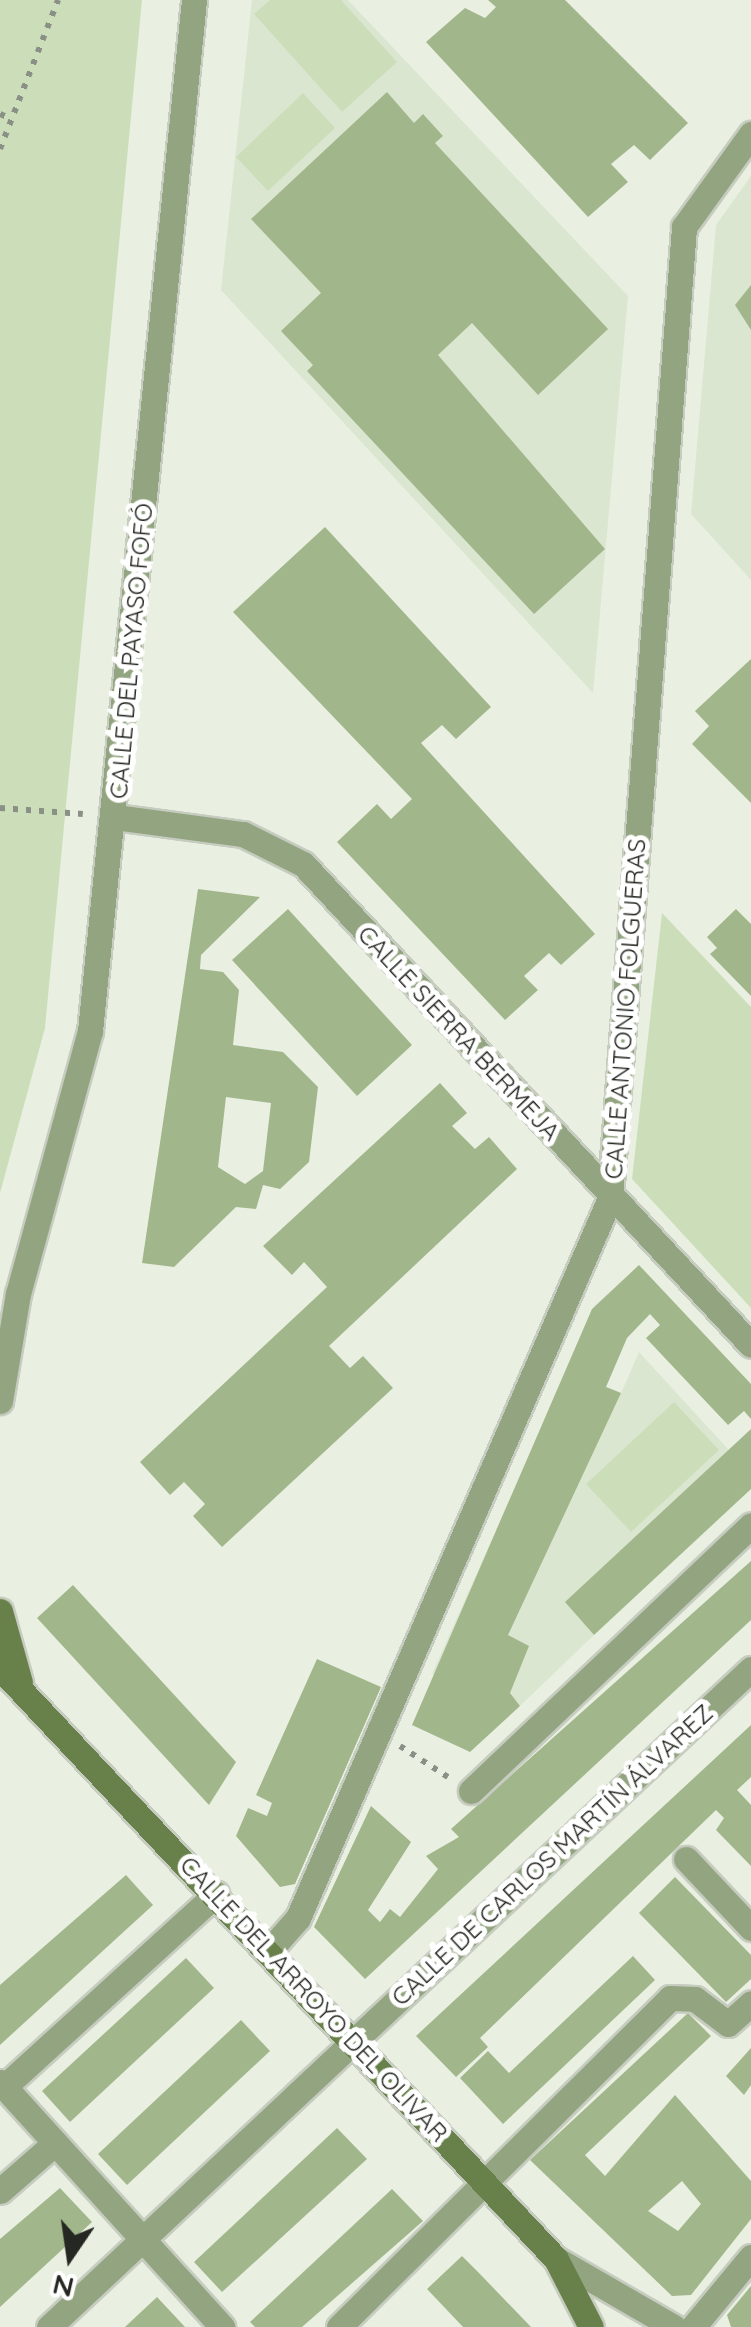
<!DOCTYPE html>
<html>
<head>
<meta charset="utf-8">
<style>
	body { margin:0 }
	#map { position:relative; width:751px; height:2327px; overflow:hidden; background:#e9f0e2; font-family:Quicksand,sans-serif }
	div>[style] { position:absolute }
	.built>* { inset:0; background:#dbe6d0 }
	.green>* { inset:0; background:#ccdeb9 }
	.building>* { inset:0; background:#a2b68b }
	.path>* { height:6px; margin-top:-3px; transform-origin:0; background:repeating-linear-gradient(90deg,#8b9086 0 5px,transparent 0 13px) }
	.roads { filter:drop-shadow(2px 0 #c6ccbf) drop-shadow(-2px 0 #c6ccbf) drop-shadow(0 2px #c6ccbf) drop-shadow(0 -2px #c6ccbf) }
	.street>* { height:25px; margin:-12.5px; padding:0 12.5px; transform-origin:12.5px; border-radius:12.5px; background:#93a480 }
	.secondary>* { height:25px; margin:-12.5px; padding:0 12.5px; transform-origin:12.5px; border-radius:12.5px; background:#68814a }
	span { translate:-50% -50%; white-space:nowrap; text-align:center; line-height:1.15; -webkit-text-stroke:10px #fff; paint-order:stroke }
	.street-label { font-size:25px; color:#252822 }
	.north { position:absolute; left:20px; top:2207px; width:100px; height:100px; -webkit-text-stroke:8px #fff; paint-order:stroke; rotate:193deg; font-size:28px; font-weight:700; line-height:40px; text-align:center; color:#252822 }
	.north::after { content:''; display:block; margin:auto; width:35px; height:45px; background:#252822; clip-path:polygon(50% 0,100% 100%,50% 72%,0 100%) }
</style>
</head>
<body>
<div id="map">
	<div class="built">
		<div style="clip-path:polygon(252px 0,348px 0,628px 296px,593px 693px,221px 290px)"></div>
		<div style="clip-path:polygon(751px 176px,751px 580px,691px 514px,716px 225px)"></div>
		<div style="clip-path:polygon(639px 1352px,729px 1450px,566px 1602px,594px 1635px,520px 1706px,510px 1694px,500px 1703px,432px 1674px,567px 1370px,621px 1393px)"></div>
	</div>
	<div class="green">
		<div style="clip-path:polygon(0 0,142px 0,45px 1028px,0 1193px)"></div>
		<div style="clip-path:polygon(270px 0,341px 0,397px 62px,342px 112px,254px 14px)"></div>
		<div style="clip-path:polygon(303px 93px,335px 128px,268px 191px,236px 157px)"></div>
		<div style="clip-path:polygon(662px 913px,751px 1007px,751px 1308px,632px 1179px)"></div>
		<div style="clip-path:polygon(674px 1402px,719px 1450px,631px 1532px,586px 1484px)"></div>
	</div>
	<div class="building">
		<div style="clip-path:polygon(488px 0,565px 0,688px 123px,650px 160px,634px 145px,611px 164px,628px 182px,588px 217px,426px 42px,465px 8px,485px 18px,496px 7px)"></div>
		<div style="clip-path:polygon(387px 92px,414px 123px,423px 114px,443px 136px,435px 143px,608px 329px,538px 395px,472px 323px,438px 355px,605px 549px,534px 614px,307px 371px,313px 365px,281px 331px,321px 293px,251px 219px)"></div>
		<div style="clip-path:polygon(751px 285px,751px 330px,735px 305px)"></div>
		<div style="clip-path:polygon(325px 527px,491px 707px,456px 739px,442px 725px,421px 743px,595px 934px,561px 965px,549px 953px,524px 976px,538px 990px,505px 1020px,337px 842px,377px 804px,391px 819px,412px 799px,233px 612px)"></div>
		<div style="clip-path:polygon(751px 659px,751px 803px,692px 744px,709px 726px,695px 711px)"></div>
		<div style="clip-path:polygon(evenodd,198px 889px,260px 897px,201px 955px,200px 969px,223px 972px,239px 990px,233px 1045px,283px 1052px,318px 1087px,309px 1162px,280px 1189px,263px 1185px,256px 1209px,236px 1207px,174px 1267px,142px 1263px,198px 889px,226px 1097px,271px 1103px,263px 1171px,245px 1184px,218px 1167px,226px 1097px)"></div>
		<div style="clip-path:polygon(288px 909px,412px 1045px,357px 1096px,232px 960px)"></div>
		<div style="clip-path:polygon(736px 909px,751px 924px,751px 996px,710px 954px,717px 948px,707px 937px)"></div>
		<div style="clip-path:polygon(440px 1083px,467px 1113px,452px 1126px,475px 1149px,489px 1137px,517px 1169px,329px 1346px,350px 1368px,363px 1356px,393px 1388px,222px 1547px,193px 1516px,205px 1504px,184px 1482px,170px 1495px,140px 1462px,327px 1287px,304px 1262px,292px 1275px,263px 1246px)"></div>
		<div style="clip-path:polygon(639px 1265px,751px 1384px,751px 1419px,744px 1411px,728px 1425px,646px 1338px,660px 1325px,650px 1314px,627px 1338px,606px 1387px,621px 1393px,508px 1635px,529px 1646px,510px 1693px,520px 1706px,470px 1752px,412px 1725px,592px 1309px)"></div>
		<div style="clip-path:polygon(751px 1429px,751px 1489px,594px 1635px,565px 1602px)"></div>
		<div style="clip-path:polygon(751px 1561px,751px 1620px,365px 1979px,314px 1927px,371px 1806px,411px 1842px,368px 1910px,380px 1922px,390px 1909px,400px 1917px,438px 1869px,426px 1856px,459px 1837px,451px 1829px)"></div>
		<div style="clip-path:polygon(73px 1585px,236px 1762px,209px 1805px,37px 1618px)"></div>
		<div style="clip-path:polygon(317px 1659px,381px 1687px,295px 1884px,280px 1887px,236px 1836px,248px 1808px,267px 1816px,272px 1803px,256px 1795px)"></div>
		<div style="clip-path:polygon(751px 1725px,751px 1777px,737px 1790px,751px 1805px,751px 1866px,716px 1830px,724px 1818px,716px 1810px,480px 2038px,488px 2047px,456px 2077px,416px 2036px)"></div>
		<div style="clip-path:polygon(126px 1875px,153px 1905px,0 2045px,0 1985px)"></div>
		<div style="clip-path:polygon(675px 1877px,751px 1955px,751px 1979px,726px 2002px,639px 1913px)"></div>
		<div style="clip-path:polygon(633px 1956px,655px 1980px,503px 2124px,460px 2078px,488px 2051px,509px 2073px)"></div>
		<div style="clip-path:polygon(186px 1958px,214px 1988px,70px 2122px,42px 2091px)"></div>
		<div style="clip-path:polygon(evenodd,688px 2013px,711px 2036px,585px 2155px,605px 2176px,675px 2095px,751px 2181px,751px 2219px,691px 2295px,672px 2296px,530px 2160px,688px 2013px,682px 2181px,701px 2204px,678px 2231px,648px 2211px,682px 2181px)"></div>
		<div style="clip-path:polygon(241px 2020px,270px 2051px,127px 2185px,98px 2154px)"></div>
		<div style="clip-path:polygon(751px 2048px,751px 2085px,744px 2095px,726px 2076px)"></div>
		<div style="clip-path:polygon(337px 2128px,367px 2159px,222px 2292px,194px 2262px)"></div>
		<div style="clip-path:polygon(60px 2188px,92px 2222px,0 2307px,0 2239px)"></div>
		<div style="clip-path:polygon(392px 2189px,423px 2221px,302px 2327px,255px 2327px,250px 2322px)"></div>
		<div style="clip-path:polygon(462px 2256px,479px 2273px,531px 2327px,463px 2327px,427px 2289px)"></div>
		<div style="clip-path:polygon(751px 2286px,751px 2327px,731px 2327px,727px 2315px)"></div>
		<div style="clip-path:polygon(157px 2297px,185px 2327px,125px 2327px)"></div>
	</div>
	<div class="path">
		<div style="left:0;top:114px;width:13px;rotate:23deg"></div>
		<div style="left:0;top:149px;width:160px;rotate:-68.7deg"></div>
		<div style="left:0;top:808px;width:83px;rotate:4.1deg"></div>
		<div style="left:400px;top:1746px;width:57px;rotate:32.9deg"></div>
	</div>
	<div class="roads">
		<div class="street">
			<div style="left:115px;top:817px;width:129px;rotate:7.6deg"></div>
			<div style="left:243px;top:834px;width:67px;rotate:26.6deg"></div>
			<div style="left:303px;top:864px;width:657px;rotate:47.03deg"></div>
			<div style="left:0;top:1401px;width:109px;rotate:-80.5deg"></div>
			<div style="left:18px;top:1294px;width:273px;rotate:-74.7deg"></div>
			<div style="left:90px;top:1031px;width:1036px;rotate:-84.24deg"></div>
			<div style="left:471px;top:1791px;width:386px;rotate:-43.5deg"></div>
			<div style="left:686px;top:1859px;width:95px;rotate:46.7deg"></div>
			<div style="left:268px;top:1952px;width:45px;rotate:-48.6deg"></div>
			<div style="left:298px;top:1918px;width:785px;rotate:-66.57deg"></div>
			<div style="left:610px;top:1198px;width:974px;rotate:-85.64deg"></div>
			<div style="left:684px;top:227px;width:115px;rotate:-54.2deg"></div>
			<div style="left:0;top:2082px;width:331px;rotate:47.8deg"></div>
			<div style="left:4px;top:2087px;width:287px;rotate:-42.3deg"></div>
			<div style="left:0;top:2191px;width:73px;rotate:-41.1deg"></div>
			<div style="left:556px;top:2259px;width:136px;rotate:30deg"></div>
			<div style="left:49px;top:2327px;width:962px;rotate:-43.15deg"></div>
			<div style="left:339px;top:2327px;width:467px;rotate:-44.8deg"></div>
			<div style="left:670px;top:1998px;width:25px;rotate:2deg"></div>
			<div style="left:695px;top:1999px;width:41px;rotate:37.1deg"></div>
			<div style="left:728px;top:2024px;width:31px;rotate:-42deg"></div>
			<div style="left:693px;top:2327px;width:91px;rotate:-50.4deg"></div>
		</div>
		<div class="secondary">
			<div style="left:0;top:1611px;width:74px;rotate:74.3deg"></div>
			<div style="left:0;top:1668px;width:811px;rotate:46.75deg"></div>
			<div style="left:556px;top:2259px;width:76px;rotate:62.8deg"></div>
		</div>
	</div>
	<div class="street-label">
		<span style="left:131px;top:651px;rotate:-85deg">CALLE DEL PAYASO FOFÓ</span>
		<span style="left:625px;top:1009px;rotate:-86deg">CALLE ANTONIO FOLGUERAS</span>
		<span style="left:459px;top:1033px;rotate:47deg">CALLE SIERRA BERMEJA</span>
		<span style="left:552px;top:1855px;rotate:-43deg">CALLE DE CARLOS MARTÍN ÁLVAREZ</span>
		<span style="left:314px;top:1999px;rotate:47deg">CALLE DEL ARROYO DEL OLIVAR</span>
	</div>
	<div class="north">N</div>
</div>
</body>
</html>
